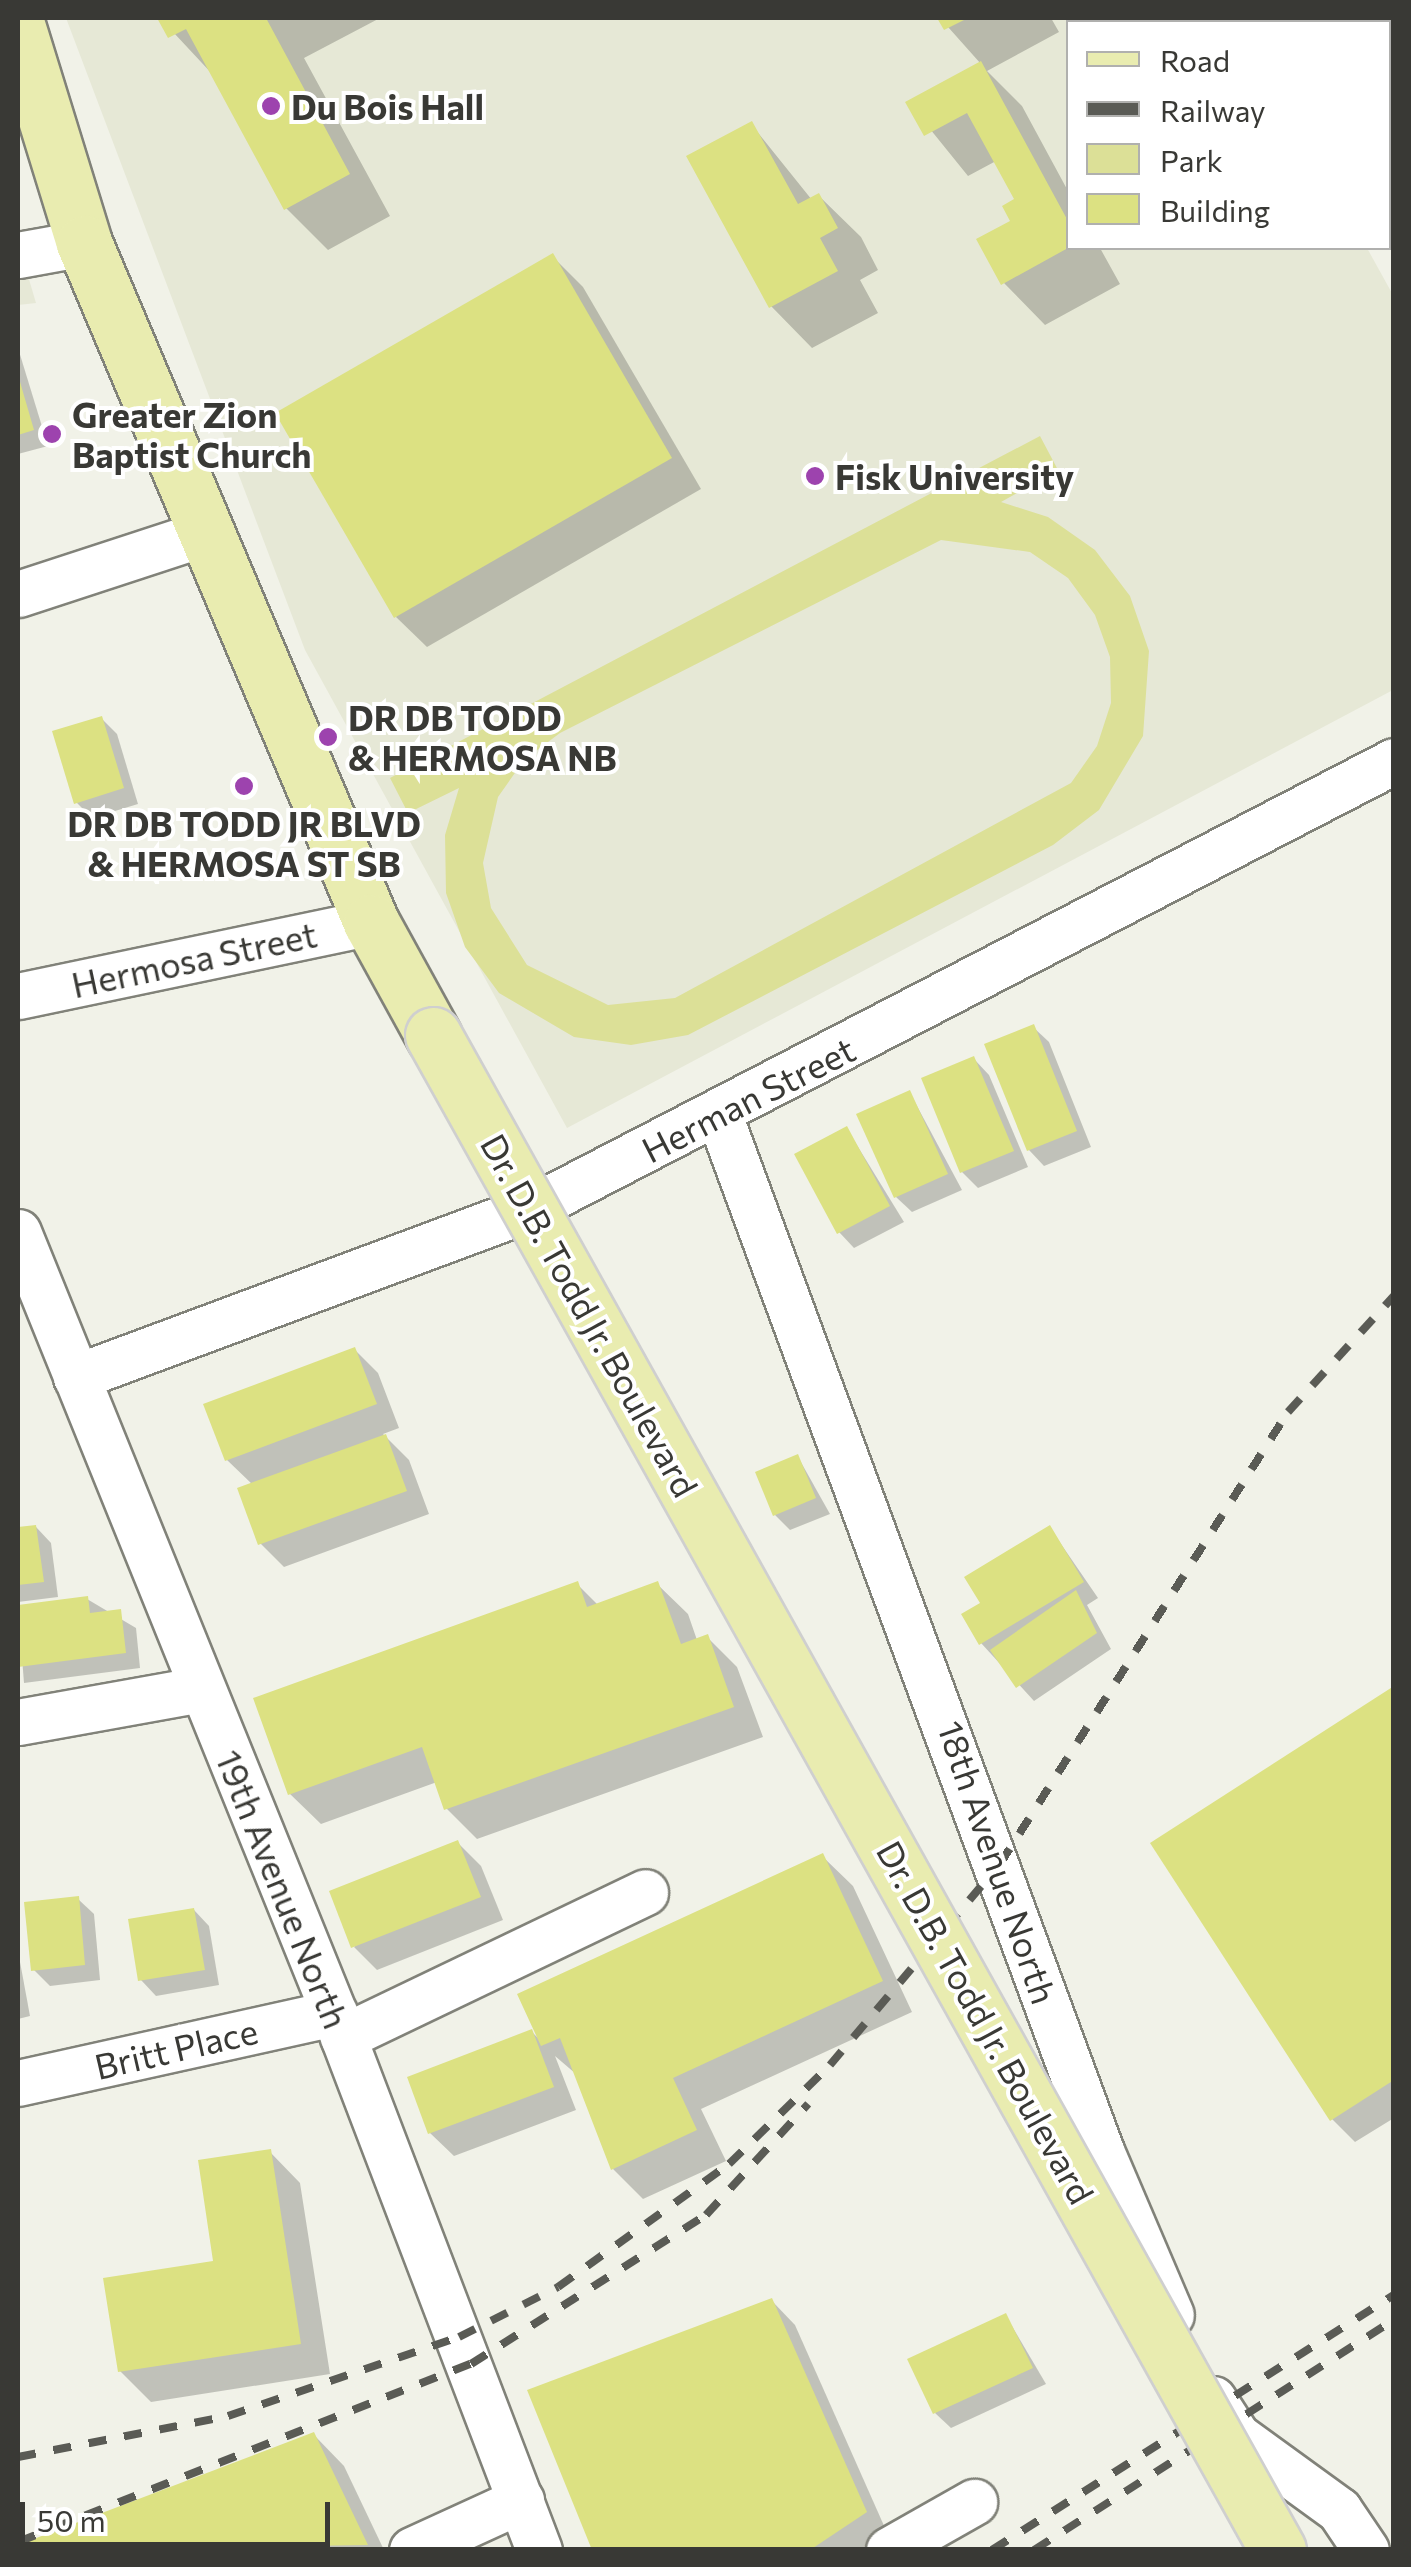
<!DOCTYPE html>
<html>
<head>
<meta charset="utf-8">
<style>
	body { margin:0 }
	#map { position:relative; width:1411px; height:2567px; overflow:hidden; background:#f1f2e8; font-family:Commissioner,sans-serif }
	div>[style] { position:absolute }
	.built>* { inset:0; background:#e6e8d6 }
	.green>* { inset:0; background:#dce097 }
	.shadow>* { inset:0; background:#0003 }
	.building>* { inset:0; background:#dce182 }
	.roads { filter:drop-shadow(2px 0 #818279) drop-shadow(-2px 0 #818279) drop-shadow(0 2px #818279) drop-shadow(0 -2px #818279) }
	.minor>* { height:45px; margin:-22.5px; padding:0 22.5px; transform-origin:22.5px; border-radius:22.5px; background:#fff }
	.major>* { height:55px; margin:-27.5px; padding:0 27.5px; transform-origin:27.5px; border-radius:27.5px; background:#e9ecb0 }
	.rail>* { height:8px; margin-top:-4px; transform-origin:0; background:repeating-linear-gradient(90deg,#5a5b55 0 18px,transparent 0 36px) }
	.bridges { filter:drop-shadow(2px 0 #cfcfcf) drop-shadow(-2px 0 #cfcfcf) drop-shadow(0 2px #cfcfcf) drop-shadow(0 -2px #cfcfcf) }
	.major-bridge>* { height:55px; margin:-27.5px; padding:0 27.5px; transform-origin:27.5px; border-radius:27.5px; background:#e9ecb0 }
	.dots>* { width:28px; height:28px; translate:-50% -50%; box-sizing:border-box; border:5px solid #fff; border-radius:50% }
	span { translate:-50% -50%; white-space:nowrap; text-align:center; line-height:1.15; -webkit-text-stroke:8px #fff; paint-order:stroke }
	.poi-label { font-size:35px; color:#393935; font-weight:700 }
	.left { translate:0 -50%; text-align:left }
	.street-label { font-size:35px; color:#393935 }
	.frame { position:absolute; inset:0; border:20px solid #393935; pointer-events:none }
	.legend { position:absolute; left:1066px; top:20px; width:325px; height:230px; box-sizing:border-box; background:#fff; border:2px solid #b0b0ae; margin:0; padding:12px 18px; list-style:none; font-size:30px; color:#393935 }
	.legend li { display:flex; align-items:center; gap:20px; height:50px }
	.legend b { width:50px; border:2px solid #b0b0ae }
	.scale { position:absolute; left:20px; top:2502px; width:310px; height:45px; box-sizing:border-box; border:5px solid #393935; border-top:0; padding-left:12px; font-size:30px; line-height:35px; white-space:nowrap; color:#393935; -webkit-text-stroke:8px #fff; paint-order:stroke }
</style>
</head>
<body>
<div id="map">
	<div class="built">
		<div style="clip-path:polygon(66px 18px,1240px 18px,1068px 22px,1068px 248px,1367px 248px,1393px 295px,1393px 690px,567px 1128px,305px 650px)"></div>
		<div style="clip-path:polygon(18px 242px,36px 303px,18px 305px)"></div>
	</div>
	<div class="green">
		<div style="clip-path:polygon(evenodd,1040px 436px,1058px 470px,1001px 502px,1048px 517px,1095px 550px,1130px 596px,1149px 651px,1143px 736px,1099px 810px,1053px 845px,688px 1035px,631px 1045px,574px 1037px,499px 993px,465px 947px,446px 893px,445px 835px,459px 788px,408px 813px,390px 778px,1040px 436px,941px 540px,1030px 552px,1068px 578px,1095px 615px,1110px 657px,1111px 703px,1097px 746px,1071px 783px,675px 998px,608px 1005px,527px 965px,491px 908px,483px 863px,498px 797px,524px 760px,560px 733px,941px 540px)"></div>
	</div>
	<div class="shadow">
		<div style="clip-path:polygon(160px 18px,380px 18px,304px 58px,390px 216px,328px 250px,286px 208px,215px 77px)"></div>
		<div style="clip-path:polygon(940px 18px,1051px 18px,1059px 32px,987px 71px,1022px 106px,1068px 191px,1068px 248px,1100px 248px,1120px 284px,1045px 325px,1004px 283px,1017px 200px,996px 161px,968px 176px,909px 103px,981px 64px)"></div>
		<div style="clip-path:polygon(751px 124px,812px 200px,819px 196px,861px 237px,878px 270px,860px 280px,878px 313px,812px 348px,771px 306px)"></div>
		<div style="clip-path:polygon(552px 256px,583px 287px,701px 489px,427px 647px,396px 617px)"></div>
		<div style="clip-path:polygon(18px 348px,48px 446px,18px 454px)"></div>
		<div style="clip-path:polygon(101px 718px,117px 734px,138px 804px,92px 818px,76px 802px)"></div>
		<div style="clip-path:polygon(1033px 1027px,1049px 1042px,1091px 1147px,1044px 1166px,1029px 1150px)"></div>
		<div style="clip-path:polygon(974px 1059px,989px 1075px,1028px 1167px,978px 1188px,962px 1172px)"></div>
		<div style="clip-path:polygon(910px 1093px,962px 1190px,912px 1212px,896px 1197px)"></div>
		<div style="clip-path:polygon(847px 1129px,904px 1222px,854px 1248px,839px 1232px)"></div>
		<div style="clip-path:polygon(355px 1350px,378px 1373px,399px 1428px,383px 1434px,409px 1460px,429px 1514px,284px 1567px,260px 1543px,253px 1485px,227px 1460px)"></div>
		<div style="clip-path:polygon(798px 1457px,830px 1514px,790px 1530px,775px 1515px)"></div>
		<div style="clip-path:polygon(36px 1527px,51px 1543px,58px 1597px,18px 1602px,18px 1530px)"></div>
		<div style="clip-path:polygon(1050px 1528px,1098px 1598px,1087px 1605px,1111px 1649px,1034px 1701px,981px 1643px)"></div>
		<div style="clip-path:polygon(577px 1584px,598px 1605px,657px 1584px,688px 1614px,697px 1640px,707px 1637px,737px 1667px,763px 1737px,477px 1839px,447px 1809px,437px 1782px,321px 1824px,290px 1794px)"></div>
		<div style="clip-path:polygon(87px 1599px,136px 1628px,140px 1668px,24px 1683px,18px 1607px)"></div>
		<div style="clip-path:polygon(1394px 1689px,1394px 2118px,1355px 2142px,1332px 2119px)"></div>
		<div style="clip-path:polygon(458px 1843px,481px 1866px,503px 1920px,377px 1970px,354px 1947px)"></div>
		<div style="clip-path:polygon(822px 1856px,853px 1886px,912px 2012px,701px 2109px,726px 2161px,643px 2199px,613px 2169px,576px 2074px,555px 2056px,576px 2110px,454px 2156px,430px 2133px,532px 2032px,542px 2042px)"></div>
		<div style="clip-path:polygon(78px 1899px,94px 1914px,100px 1980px,50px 1986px,34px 1970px)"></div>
		<div style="clip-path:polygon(194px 1910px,209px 1926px,219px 1985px,156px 1996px,141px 1980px)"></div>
		<div style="clip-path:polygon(18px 1951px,30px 2016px,18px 2019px)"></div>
		<div style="clip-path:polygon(270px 2152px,300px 2183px,330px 2374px,151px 2402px,120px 2371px,216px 2263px)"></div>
		<div style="clip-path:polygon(772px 2301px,795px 2325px,889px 2537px,869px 2550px,595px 2550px)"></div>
		<div style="clip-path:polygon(1006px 2316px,1046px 2384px,951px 2428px,935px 2413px)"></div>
		<div style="clip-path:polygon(314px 2435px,344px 2466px,384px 2550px,18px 2550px)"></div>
	</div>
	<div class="building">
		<div style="clip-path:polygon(157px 18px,266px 18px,350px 174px,284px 210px,186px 29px,168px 38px)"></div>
		<div style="clip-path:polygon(937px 18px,968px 18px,944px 30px)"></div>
		<div style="clip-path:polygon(981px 61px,1068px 221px,1068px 248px,1001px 285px,976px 239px,1010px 221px,1002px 206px,1014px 199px,967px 113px,924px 136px,905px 102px)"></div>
		<div style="clip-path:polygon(752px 121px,798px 204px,819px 193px,838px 228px,820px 238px,838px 271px,769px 308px,686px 156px)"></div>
		<div style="clip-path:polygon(553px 253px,672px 458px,394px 618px,275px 413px)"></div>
		<div style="clip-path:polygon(18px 375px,34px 430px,18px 435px)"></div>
		<div style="clip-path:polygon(102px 716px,124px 788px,74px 804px,52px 731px)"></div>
		<div style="clip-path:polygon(1034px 1024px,1077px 1131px,1027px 1151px,984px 1044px)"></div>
		<div style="clip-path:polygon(974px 1056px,1014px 1151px,960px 1173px,921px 1078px)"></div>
		<div style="clip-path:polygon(910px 1090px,948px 1174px,894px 1198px,856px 1114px)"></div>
		<div style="clip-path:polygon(847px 1126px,890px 1206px,837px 1234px,794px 1154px)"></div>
		<div style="clip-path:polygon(355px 1347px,377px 1404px,225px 1461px,203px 1404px)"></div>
		<div style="clip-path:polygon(386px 1434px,407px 1491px,258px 1545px,237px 1488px)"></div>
		<div style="clip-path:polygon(798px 1454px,816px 1498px,773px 1516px,755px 1472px)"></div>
		<div style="clip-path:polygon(36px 1525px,44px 1582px,18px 1585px,18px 1527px)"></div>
		<div style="clip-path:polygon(1050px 1525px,1084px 1582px,979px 1645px,961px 1614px,980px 1603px,964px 1577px)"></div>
		<div style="clip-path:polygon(578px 1581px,587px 1607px,658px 1581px,681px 1644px,708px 1634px,734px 1707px,444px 1810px,422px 1747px,288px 1795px,253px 1698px)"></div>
		<div style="clip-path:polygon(1076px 1590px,1097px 1633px,1016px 1688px,990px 1650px)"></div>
		<div style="clip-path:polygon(88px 1596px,90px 1613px,121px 1609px,126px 1653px,18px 1667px,18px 1605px)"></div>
		<div style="clip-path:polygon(1394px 1686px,1394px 2080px,1330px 2121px,1150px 1843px)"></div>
		<div style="clip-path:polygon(458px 1840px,481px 1897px,351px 1948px,329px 1891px)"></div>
		<div style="clip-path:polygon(823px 1853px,883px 1981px,673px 2078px,697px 2130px,611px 2170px,560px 2038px,541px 2046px,517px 1994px)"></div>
		<div style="clip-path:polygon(79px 1896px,85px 1965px,31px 1971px,24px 1902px)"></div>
		<div style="clip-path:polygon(194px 1908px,205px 1970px,138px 1981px,128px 1919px)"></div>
		<div style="clip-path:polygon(532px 2029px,554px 2087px,428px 2134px,407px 2077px)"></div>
		<div style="clip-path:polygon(271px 2149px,301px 2344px,118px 2372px,103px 2278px,213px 2261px,198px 2160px)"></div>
		<div style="clip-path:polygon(772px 2298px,867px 2512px,810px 2550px,592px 2550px,527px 2390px)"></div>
		<div style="clip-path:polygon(1006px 2313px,1033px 2368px,933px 2414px,907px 2359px)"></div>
		<div style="clip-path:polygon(314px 2432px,368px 2545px,18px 2550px,18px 2545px)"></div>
	</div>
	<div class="roads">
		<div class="minor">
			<div style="left:1298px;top:18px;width:5px;rotate:53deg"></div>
			<div style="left:1388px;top:184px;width:11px;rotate:56deg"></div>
			<div style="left:18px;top:255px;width:67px;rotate:-10.3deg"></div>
			<div style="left:18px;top:594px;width:200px;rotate:-18.1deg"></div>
			<div style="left:18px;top:996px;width:361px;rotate:-11.8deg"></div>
			<div style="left:719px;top:1115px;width:1104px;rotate:69.76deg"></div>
			<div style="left:1101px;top:2151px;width:178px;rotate:66.9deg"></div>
			<div style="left:18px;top:1232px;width:843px;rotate:67.97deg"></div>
			<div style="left:334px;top:2013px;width:575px;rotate:69.11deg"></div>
			<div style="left:76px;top:1377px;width:485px;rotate:-20.4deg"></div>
			<div style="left:531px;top:1208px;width:972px;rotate:-27.38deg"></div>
			<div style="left:18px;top:1722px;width:186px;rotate:-10.2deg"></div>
			<div style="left:343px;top:2037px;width:335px;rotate:-25.6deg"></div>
			<div style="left:18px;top:2083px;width:324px;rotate:-12.5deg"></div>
			<div style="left:1213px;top:2399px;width:44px;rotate:57deg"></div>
			<div style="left:1237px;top:2436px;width:126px;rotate:36deg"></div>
			<div style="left:1339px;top:2510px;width:48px;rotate:56deg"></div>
			<div style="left:412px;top:2550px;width:120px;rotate:-24.6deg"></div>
			<div style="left:889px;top:2550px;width:98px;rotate:-29.5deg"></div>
		</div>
		<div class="major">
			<div style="left:18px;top:28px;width:225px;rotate:72.9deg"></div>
			<div style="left:84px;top:243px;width:737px;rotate:67.09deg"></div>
			<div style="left:371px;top:922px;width:129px;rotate:61.2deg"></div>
		</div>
	</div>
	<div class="rail">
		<div style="left:18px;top:2457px;width:214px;rotate:-11deg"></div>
		<div style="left:228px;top:2416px;width:244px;rotate:-18.9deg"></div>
		<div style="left:459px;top:2337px;width:111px;rotate:-26.8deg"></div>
		<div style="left:558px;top:2287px;width:211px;rotate:-35.7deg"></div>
		<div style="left:729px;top:2164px;width:141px;rotate:-44.4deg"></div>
		<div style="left:830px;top:2065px;width:263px;rotate:-49.8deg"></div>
		<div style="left:1000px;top:1864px;width:536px;rotate:-57.5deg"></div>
		<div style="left:1288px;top:1412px;width:157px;rotate:-47.6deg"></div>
		<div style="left:18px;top:2542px;width:487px;rotate:-21.5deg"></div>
		<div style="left:471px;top:2364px;width:278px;rotate:-32.4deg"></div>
		<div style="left:706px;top:2215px;width:151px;rotate:-47.4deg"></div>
		<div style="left:992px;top:2550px;width:476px;rotate:-32.4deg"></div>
		<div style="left:1034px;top:2550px;width:427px;rotate:-32.6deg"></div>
	</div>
	<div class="bridges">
		<div class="major-bridge">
			<div style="left:433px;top:1035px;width:1735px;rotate:60.85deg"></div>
		</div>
	</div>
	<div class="dots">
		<div style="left:271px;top:106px;background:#9d43ae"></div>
		<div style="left:52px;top:434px;background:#9d43ae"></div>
		<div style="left:815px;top:476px;background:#9d43ae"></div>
		<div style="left:328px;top:737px;background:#9d43ae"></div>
		<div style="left:244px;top:786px;background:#9d43ae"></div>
	</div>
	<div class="poi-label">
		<span class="left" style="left:291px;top:106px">Du Bois Hall</span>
		<span class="left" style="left:72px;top:434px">Greater Zion<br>Baptist Church</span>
		<span class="left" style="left:835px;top:476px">Fisk University</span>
		<span class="left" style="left:348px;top:737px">DR DB TODD<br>&amp; HERMOSA NB</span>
		<span style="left:244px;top:843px">DR DB TODD JR BLVD<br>&amp; HERMOSA ST SB</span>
	</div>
	<div class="street-label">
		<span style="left:194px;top:959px;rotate:-12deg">Hermosa Street</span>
		<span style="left:748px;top:1099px;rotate:-27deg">Herman Street</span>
		<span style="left:590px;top:1315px;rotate:61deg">Dr. D.B. Todd Jr. Boulevard</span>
		<span style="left:998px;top:1862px;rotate:71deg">18th Avenue North</span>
		<span style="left:283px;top:1889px;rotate:68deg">19th Avenue North</span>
		<span style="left:986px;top:2022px;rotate:61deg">Dr. D.B. Todd Jr. Boulevard</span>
		<span style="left:176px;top:2048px;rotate:-13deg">Britt Place</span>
	</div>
	<div class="frame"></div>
	<ul class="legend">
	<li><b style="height:12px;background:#e9ecb0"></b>Road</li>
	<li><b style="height:12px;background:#5a5b55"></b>Railway</li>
	<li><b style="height:28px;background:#dce097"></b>Park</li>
	<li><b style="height:28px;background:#dce182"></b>Building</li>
	</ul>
	<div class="scale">50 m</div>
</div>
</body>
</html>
